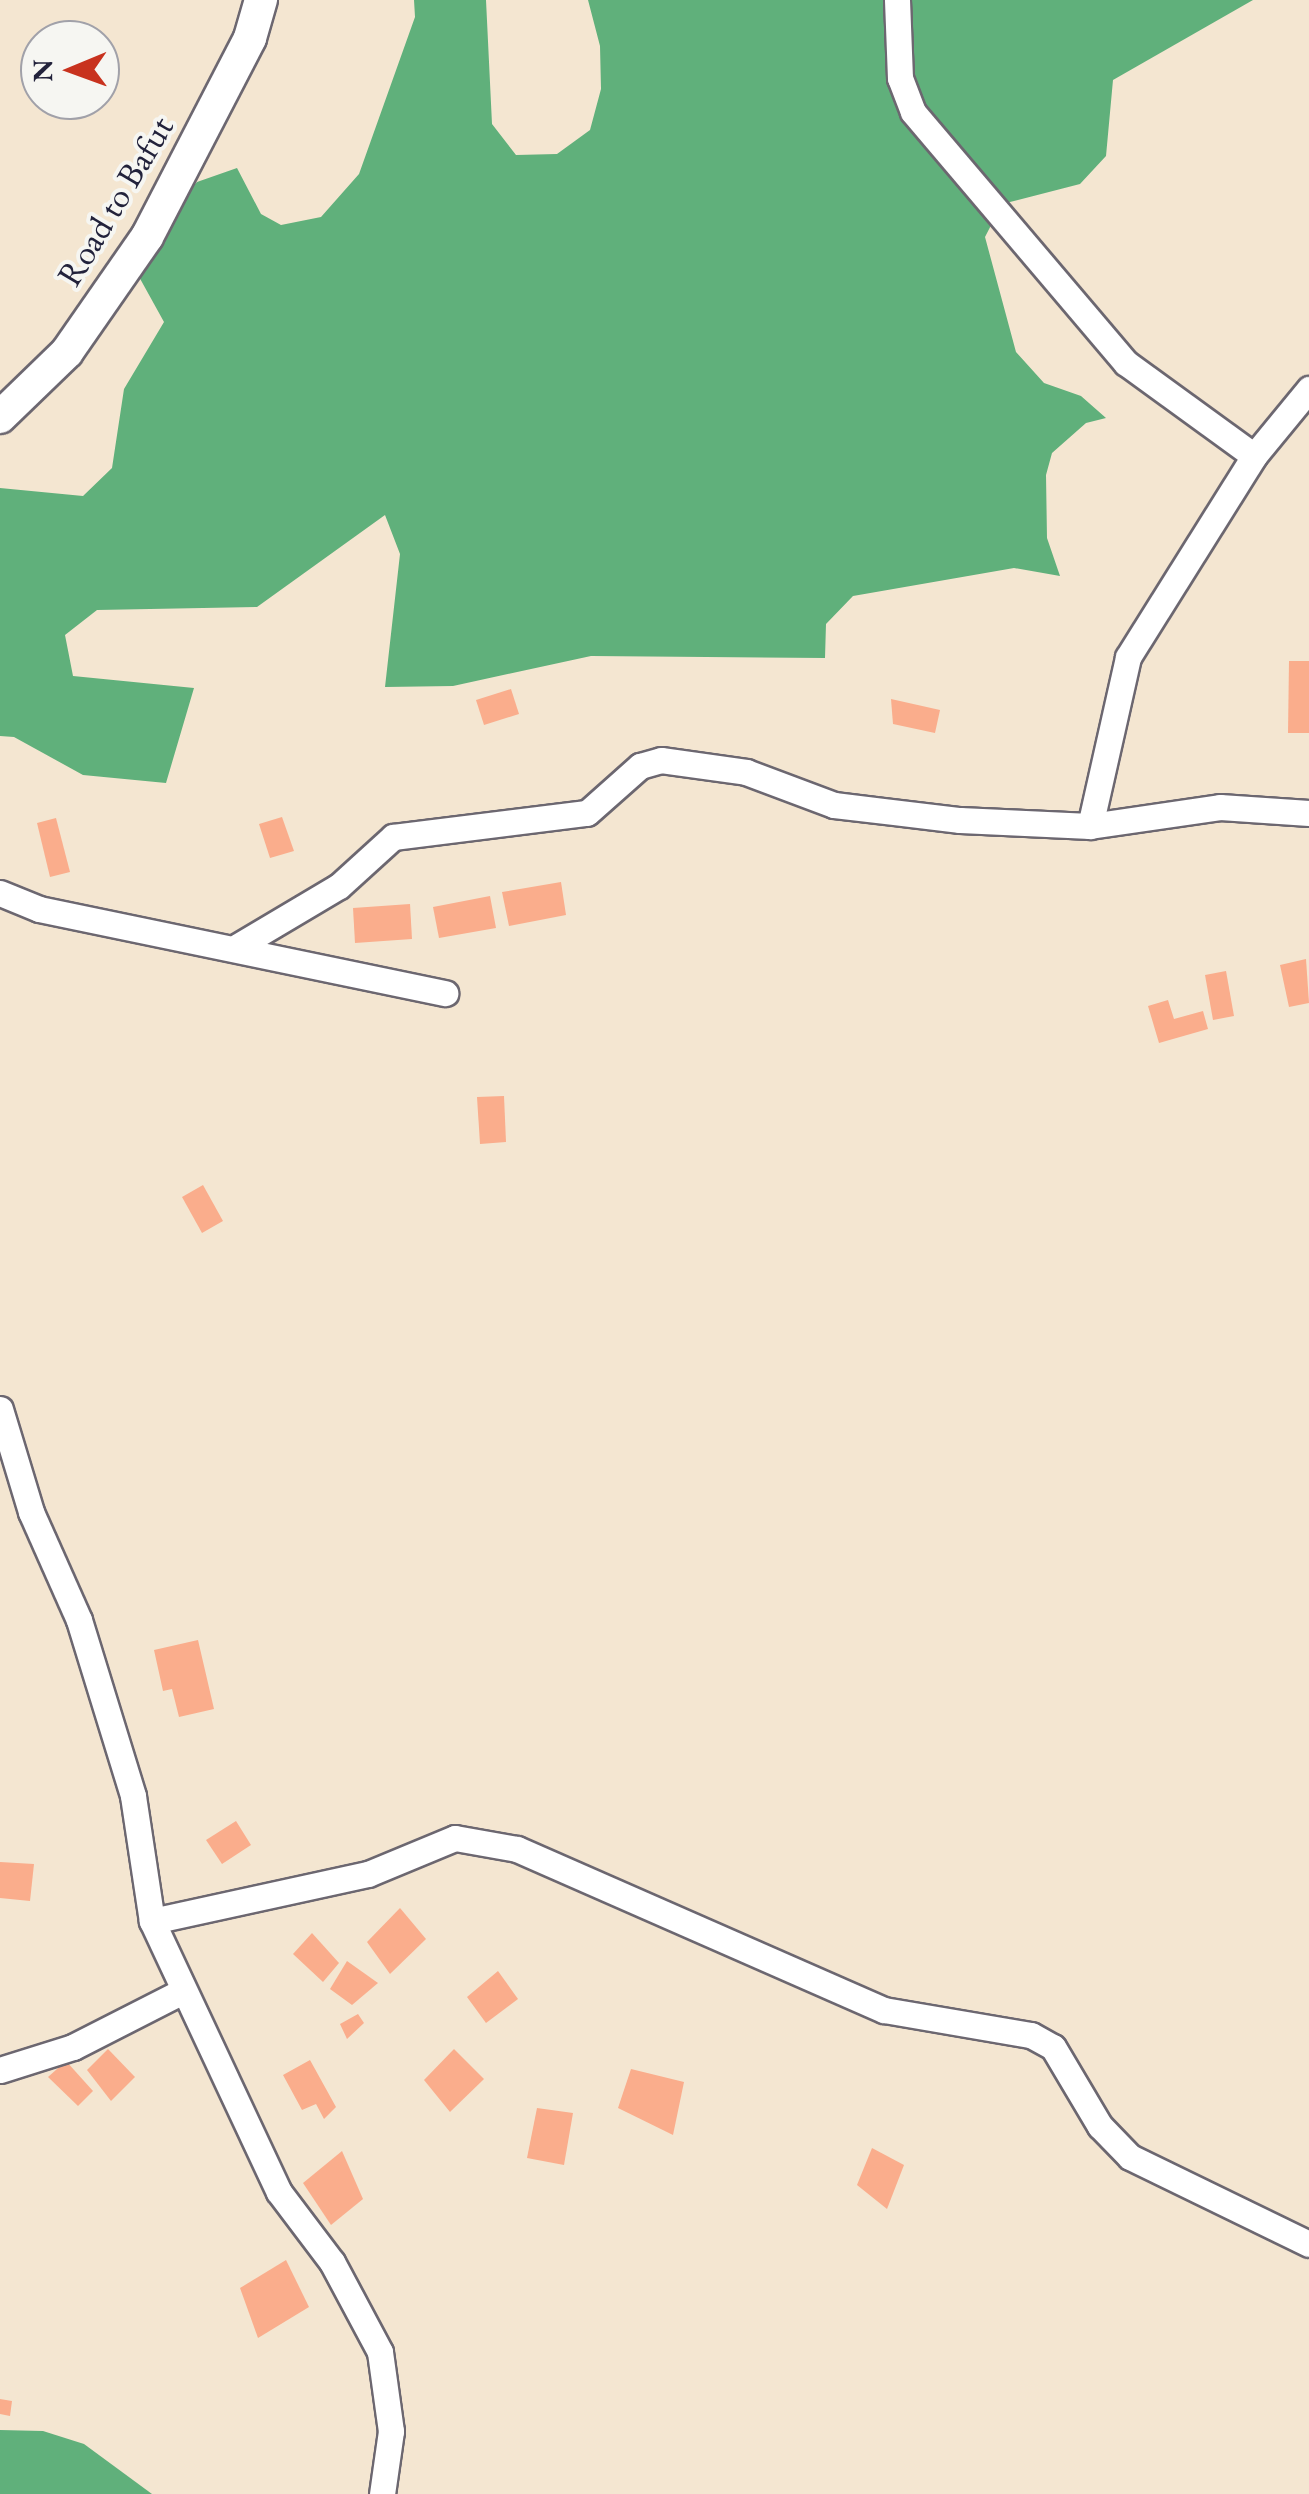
<!DOCTYPE html>
<html>
<head>
<meta charset="utf-8">
<style>
	body { margin:0 }
	#map { position:relative; width:1309px; height:2494px; overflow:hidden; background:#f4e6d1; font-family:"EB Garamond",serif }
	div>[style] { position:absolute }
	.forest>* { inset:0; background:#60b07b }
	.building>* { inset:0; background:#faad8c }
	.roads { filter:drop-shadow(2px 0 #6c6770) drop-shadow(-2px 0 #6c6770) drop-shadow(0 2px #6c6770) drop-shadow(0 -2px #6c6770) }
	.minor>* { height:25px; margin:-12.5px; padding:0 12.5px; transform-origin:12.5px; border-radius:12.5px; background:#fff }
	.tertiary>* { height:32px; margin:-16px; padding:0 16px; transform-origin:16px; border-radius:16px; background:#fff }
	span { translate:-50% -50%; white-space:nowrap; text-align:center; line-height:1.15; -webkit-text-stroke:8px #f6f6f2; paint-order:stroke }
	.street-label { font-size:35px; color:#22223b }
	.north { position:absolute; left:20px; top:20px; width:100px; height:100px; box-sizing:border-box; background:#f6f6f2; border:2px solid #a1a1a9; border-radius:50%; rotate:269deg; font-size:28px; font-weight:700; line-height:40px; text-align:center; color:#22223b }
	.north::after { content:''; display:block; margin:auto; width:35px; height:45px; background:#c8321e; clip-path:polygon(50% 0,100% 100%,50% 72%,0 100%) }
</style>
</head>
<body>
<div id="map">
	<div class="forest">
		<div style="clip-path:polygon(414px 0,486px 0,492px 124px,516px 155px,557px 154px,590px 130px,601px 89px,600px 46px,588px 0,1253px 0,1113px 80px,1106px 156px,1080px 184px,1002px 204px,985px 237px,1016px 352px,1044px 383px,1081px 396px,1106px 418px,1086px 423px,1052px 453px,1046px 475px,1047px 538px,1060px 576px,1014px 568px,853px 596px,826px 624px,825px 658px,591px 656px,453px 686px,385px 687px,400px 554px,385px 515px,257px 607px,97px 610px,65px 635px,73px 676px,194px 688px,166px 783px,83px 775px,14px 737px,0 736px,0 488px,83px 496px,112px 468px,124px 389px,164px 322px,122px 246px,147px 237px,197px 182px,237px 168px,261px 214px,281px 225px,321px 217px,359px 174px,415px 17px)"></div>
		<div style="clip-path:polygon(0 2430px,43px 2431px,84px 2444px,152px 2494px,0 2494px)"></div>
	</div>
	<div class="building">
		<div style="clip-path:polygon(1289px 661px,1309px 661px,1309px 733px,1288px 733px)"></div>
		<div style="clip-path:polygon(511px 689px,519px 714px,484px 725px,476px 700px)"></div>
		<div style="clip-path:polygon(891px 699px,940px 710px,935px 733px,893px 724px)"></div>
		<div style="clip-path:polygon(282px 817px,294px 851px,270px 858px,259px 824px)"></div>
		<div style="clip-path:polygon(56px 818px,70px 872px,50px 877px,37px 823px)"></div>
		<div style="clip-path:polygon(561px 882px,566px 915px,509px 926px,502px 892px)"></div>
		<div style="clip-path:polygon(490px 896px,496px 928px,439px 938px,433px 907px)"></div>
		<div style="clip-path:polygon(410px 904px,412px 939px,355px 943px,353px 908px)"></div>
		<div style="clip-path:polygon(1306px 959px,1309px 1003px,1289px 1007px,1280px 965px)"></div>
		<div style="clip-path:polygon(1226px 971px,1234px 1016px,1213px 1020px,1205px 975px)"></div>
		<div style="clip-path:polygon(1168px 1000px,1174px 1019px,1203px 1011px,1208px 1029px,1159px 1043px,1148px 1006px)"></div>
		<div style="clip-path:polygon(504px 1096px,506px 1142px,480px 1144px,477px 1097px)"></div>
		<div style="clip-path:polygon(203px 1185px,223px 1221px,202px 1233px,182px 1197px)"></div>
		<div style="clip-path:polygon(198px 1640px,214px 1709px,179px 1717px,172px 1689px,163px 1691px,154px 1650px)"></div>
		<div style="clip-path:polygon(236px 1821px,251px 1845px,222px 1864px,206px 1840px)"></div>
		<div style="clip-path:polygon(0 1862px,34px 1864px,30px 1901px,0 1898px)"></div>
		<div style="clip-path:polygon(400px 1908px,426px 1939px,390px 1974px,367px 1942px)"></div>
		<div style="clip-path:polygon(312px 1933px,339px 1963px,323px 1982px,293px 1954px)"></div>
		<div style="clip-path:polygon(347px 1961px,378px 1983px,352px 2005px,330px 1989px)"></div>
		<div style="clip-path:polygon(498px 1971px,518px 1999px,486px 2023px,467px 1997px)"></div>
		<div style="clip-path:polygon(358px 2014px,364px 2023px,347px 2039px,340px 2024px)"></div>
		<div style="clip-path:polygon(108px 2049px,135px 2077px,111px 2101px,87px 2070px)"></div>
		<div style="clip-path:polygon(454px 2049px,484px 2079px,450px 2112px,424px 2080px)"></div>
		<div style="clip-path:polygon(310px 2060px,336px 2107px,324px 2119px,316px 2104px,302px 2110px,283px 2075px)"></div>
		<div style="clip-path:polygon(66px 2061px,93px 2091px,78px 2106px,48px 2077px)"></div>
		<div style="clip-path:polygon(631px 2069px,684px 2082px,673px 2135px,618px 2108px)"></div>
		<div style="clip-path:polygon(537px 2108px,573px 2113px,564px 2165px,527px 2158px)"></div>
		<div style="clip-path:polygon(872px 2148px,904px 2165px,887px 2209px,857px 2185px)"></div>
		<div style="clip-path:polygon(342px 2151px,363px 2199px,331px 2225px,303px 2183px)"></div>
		<div style="clip-path:polygon(286px 2260px,309px 2307px,258px 2338px,240px 2288px)"></div>
		<div style="clip-path:polygon(0 2399px,12px 2401px,10px 2416px,0 2414px)"></div>
	</div>
	<div class="roads">
		<div class="minor">
			<div style="left:897px;top:0;width:78px;rotate:87.8deg"></div>
			<div style="left:900px;top:78px;width:36px;rotate:69deg"></div>
			<div style="left:913px;top:112px;width:329px;rotate:49.7deg"></div>
			<div style="left:1126px;top:363px;width:158px;rotate:36deg"></div>
			<div style="left:1090px;top:826px;width:173px;rotate:-77.3deg"></div>
			<div style="left:1128px;top:657px;width:237px;rotate:-57.9deg"></div>
			<div style="left:1254px;top:456px;width:87px;rotate:-50.6deg"></div>
			<div style="left:0;top:893px;width:42px;rotate:22.3deg"></div>
			<div style="left:39px;top:909px;width:415px;rotate:11.7deg"></div>
			<div style="left:238px;top:946px;width:117px;rotate:-30.7deg"></div>
			<div style="left:339px;top:886px;width:73px;rotate:-42.2deg"></div>
			<div style="left:393px;top:837px;width:195px;rotate:-7.1deg"></div>
			<div style="left:587px;top:813px;width:71px;rotate:-41.6deg"></div>
			<div style="left:640px;top:766px;width:22px;rotate:-16deg"></div>
			<div style="left:661px;top:760px;width:86px;rotate:8deg"></div>
			<div style="left:746px;top:772px;width:94px;rotate:20.6deg"></div>
			<div style="left:834px;top:805px;width:127px;rotate:6.8deg"></div>
			<div style="left:960px;top:820px;width:130px;rotate:2.6deg"></div>
			<div style="left:1090px;top:826px;width:131px;rotate:-8.3deg"></div>
			<div style="left:1220px;top:807px;width:89px;rotate:3.9deg"></div>
			<div style="left:0;top:1409px;width:108px;rotate:73.2deg"></div>
			<div style="left:31px;top:1512px;width:118px;rotate:66deg"></div>
			<div style="left:79px;top:1620px;width:184px;rotate:72.9deg"></div>
			<div style="left:133px;top:1796px;width:126px;rotate:81.4deg"></div>
			<div style="left:152px;top:1921px;width:299px;rotate:64.9deg"></div>
			<div style="left:279px;top:2192px;width:88px;rotate:52.9deg"></div>
			<div style="left:332px;top:2262px;width:102px;rotate:61.9deg"></div>
			<div style="left:380px;top:2352px;width:80px;rotate:82.1deg"></div>
			<div style="left:391px;top:2431px;width:64px;rotate:98.1deg"></div>
			<div style="left:152px;top:1921px;width:221px;rotate:-12.3deg"></div>
			<div style="left:368px;top:1874px;width:94px;rotate:-22.5deg"></div>
			<div style="left:455px;top:1838px;width:63px;rotate:10.1deg"></div>
			<div style="left:517px;top:1849px;width:401px;rotate:23.7deg"></div>
			<div style="left:884px;top:2010px;width:149px;rotate:9.7deg"></div>
			<div style="left:1031px;top:2035px;width:25px;rotate:29deg"></div>
			<div style="left:1053px;top:2047px;width:92px;rotate:59.3deg"></div>
			<div style="left:1100px;top:2126px;width:43px;rotate:45.9deg"></div>
			<div style="left:1130px;top:2157px;width:199px;rotate:25.9deg"></div>
			<div style="left:0;top:2070px;width:77px;rotate:-17.5deg"></div>
			<div style="left:73px;top:2047px;width:123px;rotate:-27deg"></div>
		</div>
		<div class="tertiary">
			<div style="left:0;top:417px;width:93px;rotate:-44.1deg"></div>
			<div style="left:67px;top:352px;width:140px;rotate:-55.2deg"></div>
			<div style="left:147px;top:237px;width:224px;rotate:-62.6deg"></div>
			<div style="left:250px;top:38px;width:40px;rotate:-74deg"></div>
		</div>
	</div>
	<div class="street-label">
		<span style="left:115px;top:201px;rotate:-59deg">Road to Bafut</span>
	</div>
	<div class="north">N</div>
</div>
</body>
</html>
